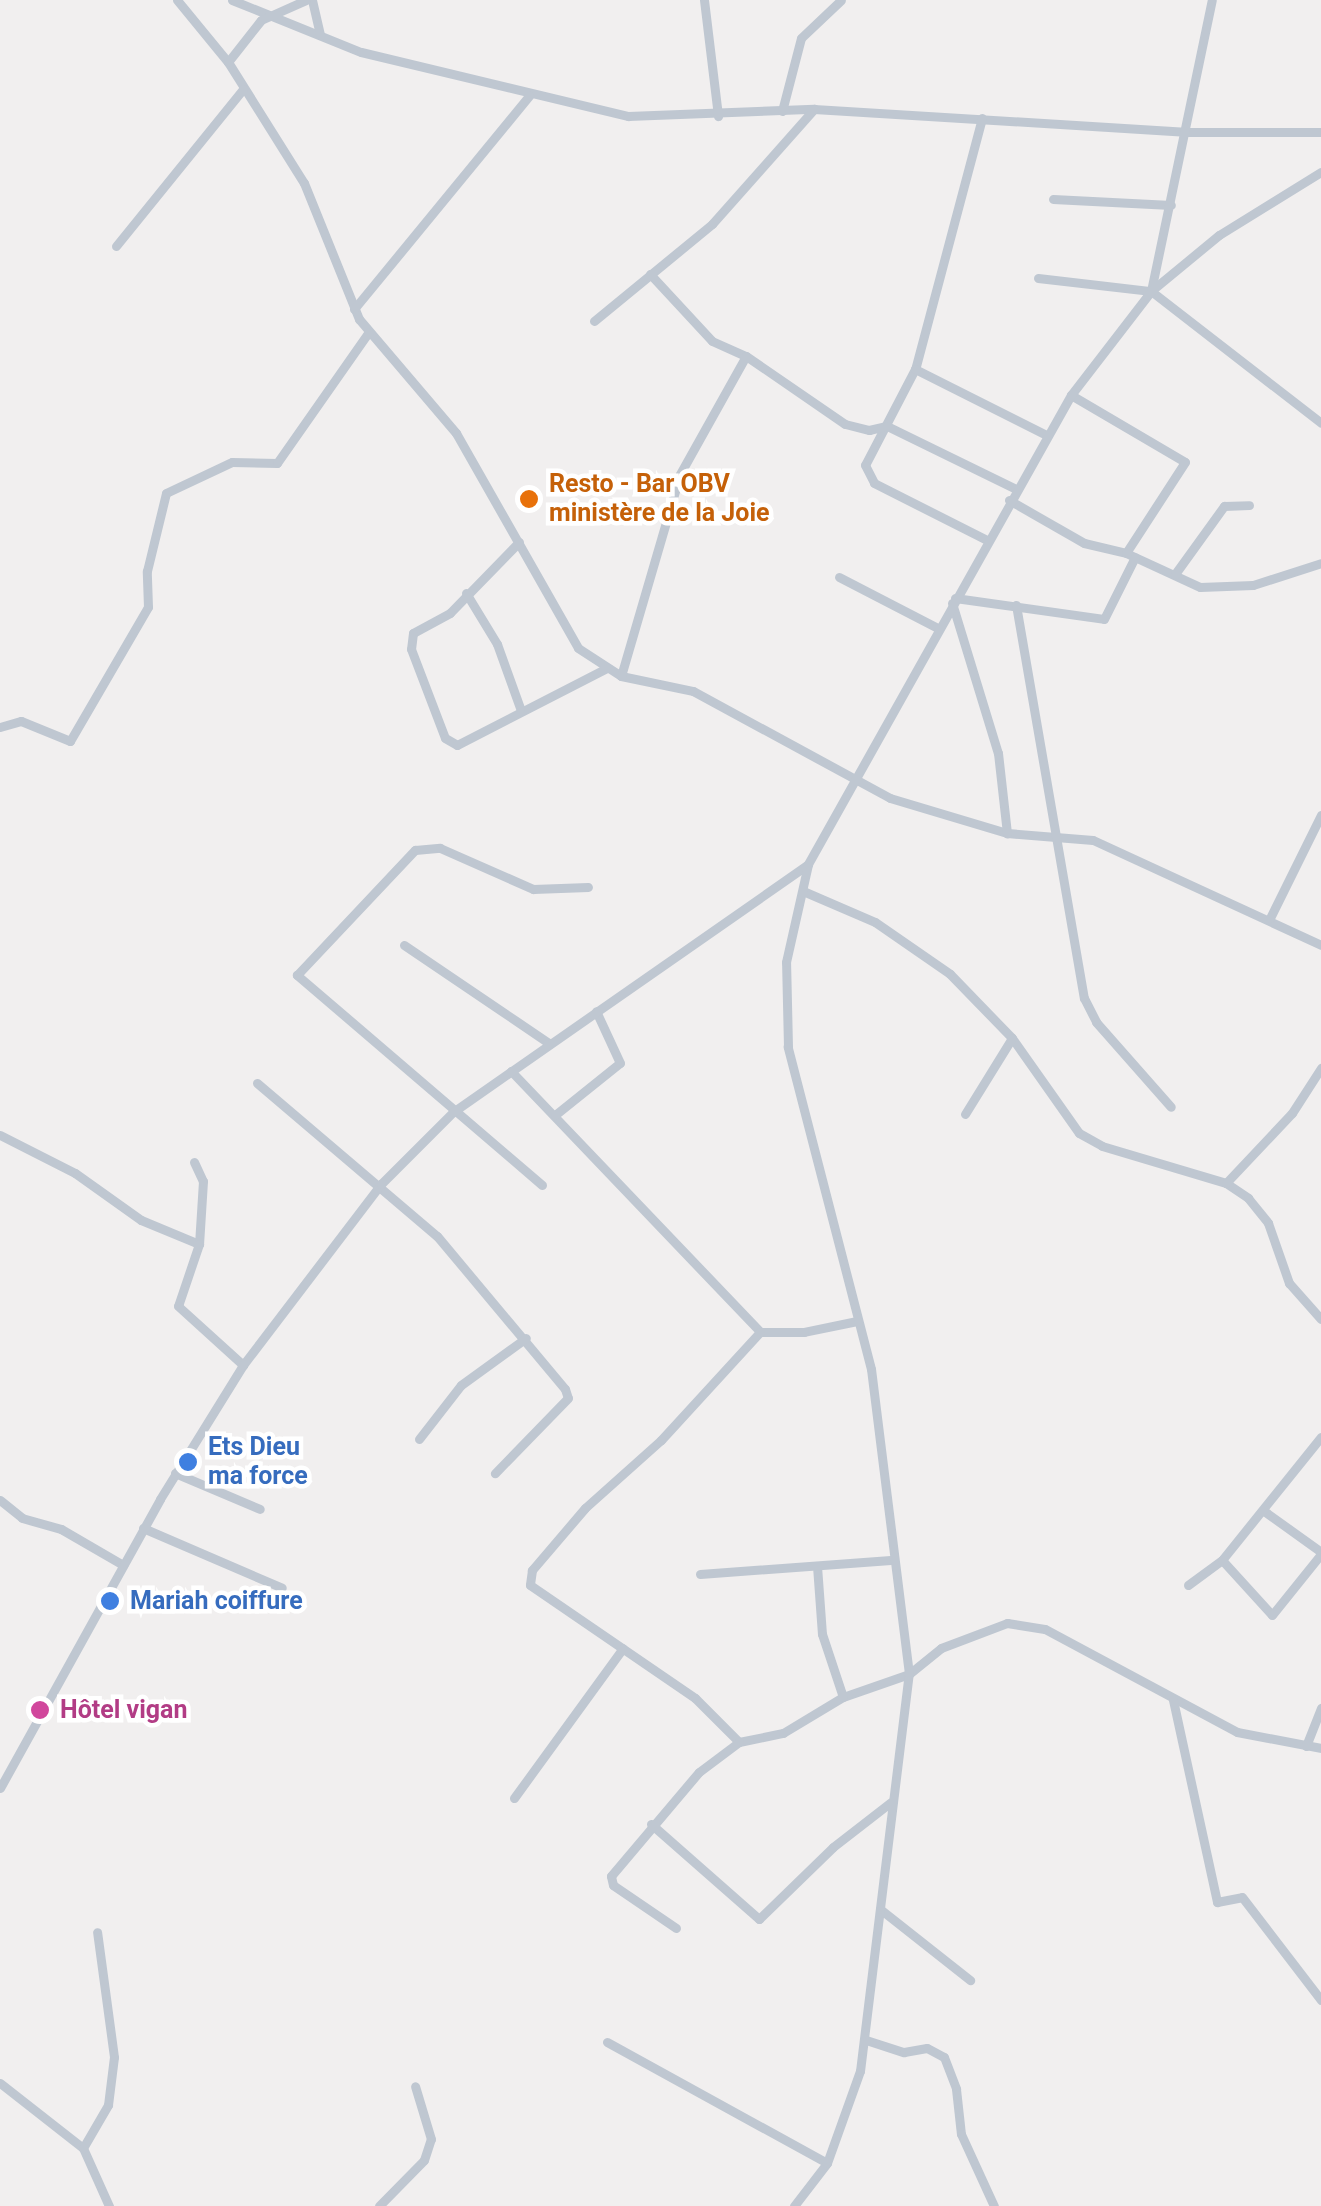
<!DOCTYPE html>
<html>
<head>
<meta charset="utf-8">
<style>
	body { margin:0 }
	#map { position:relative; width:1321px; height:2206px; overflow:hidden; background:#f1efef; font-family:Roboto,sans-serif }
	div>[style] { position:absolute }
	.minor>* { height:9px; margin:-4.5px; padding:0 4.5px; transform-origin:4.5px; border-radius:4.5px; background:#bfc7d1 }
	.dots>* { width:28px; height:28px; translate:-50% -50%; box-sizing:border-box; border:5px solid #fff; border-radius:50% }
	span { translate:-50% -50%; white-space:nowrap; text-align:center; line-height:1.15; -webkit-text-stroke:9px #fff; paint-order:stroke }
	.food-label { font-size:25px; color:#c56008; font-weight:700 }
	.left { translate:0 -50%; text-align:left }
	.shop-label { font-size:25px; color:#366cbe; font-weight:700 }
	.hotel-label { font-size:25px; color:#b23c85; font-weight:700 }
</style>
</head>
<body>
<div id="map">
	<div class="minor">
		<div style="left:177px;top:0;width:80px;rotate:50.6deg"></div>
		<div style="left:228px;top:62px;width:143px;rotate:57.9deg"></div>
		<div style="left:304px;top:183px;width:147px;rotate:68deg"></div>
		<div style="left:359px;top:319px;width:150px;rotate:49.6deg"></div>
		<div style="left:456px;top:433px;width:247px;rotate:60.4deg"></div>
		<div style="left:578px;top:648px;width:51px;rotate:33.1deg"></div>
		<div style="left:621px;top:676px;width:74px;rotate:11.8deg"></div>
		<div style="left:693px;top:691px;width:224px;rotate:28.5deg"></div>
		<div style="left:890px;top:798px;width:122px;rotate:16.7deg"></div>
		<div style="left:1007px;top:833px;width:86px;rotate:4.7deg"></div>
		<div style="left:1093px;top:840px;width:251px;rotate:24.7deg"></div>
		<div style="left:232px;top:0;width:139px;rotate:22deg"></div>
		<div style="left:361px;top:52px;width:275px;rotate:13.5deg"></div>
		<div style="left:628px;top:116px;width:186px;rotate:-2.2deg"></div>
		<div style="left:814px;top:109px;width:375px;rotate:3.5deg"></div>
		<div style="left:1188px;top:132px;width:133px"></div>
		<div style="left:312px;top:0;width:36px;rotate:77deg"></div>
		<div style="left:704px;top:0;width:117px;rotate:83.1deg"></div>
		<div style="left:228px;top:62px;width:53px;rotate:-51.8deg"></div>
		<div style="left:261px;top:20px;width:49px;rotate:-24deg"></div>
		<div style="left:782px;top:111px;width:75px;rotate:-75.4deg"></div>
		<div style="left:801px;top:38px;width:55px;rotate:-43.5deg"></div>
		<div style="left:982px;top:118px;width:260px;rotate:104.9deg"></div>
		<div style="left:915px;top:369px;width:108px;rotate:117.5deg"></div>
		<div style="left:865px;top:465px;width:20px;rotate:63deg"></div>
		<div style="left:874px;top:483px;width:127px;rotate:26.8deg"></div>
		<div style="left:1053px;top:199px;width:118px;rotate:2.9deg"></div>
		<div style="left:116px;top:246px;width:202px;rotate:-51deg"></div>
		<div style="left:650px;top:274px;width:91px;rotate:47.2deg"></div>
		<div style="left:712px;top:341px;width:37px;rotate:24deg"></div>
		<div style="left:746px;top:356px;width:120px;rotate:34.5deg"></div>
		<div style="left:845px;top:424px;width:25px;rotate:14deg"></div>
		<div style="left:869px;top:430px;width:18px;rotate:-13deg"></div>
		<div style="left:887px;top:426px;width:144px;rotate:26deg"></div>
		<div style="left:1038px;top:278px;width:114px;rotate:6.6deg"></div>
		<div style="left:1151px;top:291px;width:215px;rotate:37.8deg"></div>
		<div style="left:1151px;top:291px;width:297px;rotate:-78.2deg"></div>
		<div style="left:354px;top:309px;width:276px;rotate:-50.6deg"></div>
		<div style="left:594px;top:321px;width:153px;rotate:-39.4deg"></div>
		<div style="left:712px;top:224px;width:154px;rotate:-48.4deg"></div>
		<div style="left:915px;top:369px;width:147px;rotate:26.7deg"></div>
		<div style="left:1071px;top:395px;width:132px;rotate:30.4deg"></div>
		<div style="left:1185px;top:462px;width:108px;rotate:123deg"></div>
		<div style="left:1009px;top:500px;width:86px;rotate:29.8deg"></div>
		<div style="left:1084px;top:543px;width:43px;rotate:13.4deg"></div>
		<div style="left:1126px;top:553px;width:81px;rotate:24.7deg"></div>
		<div style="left:1200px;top:587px;width:53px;rotate:-2.2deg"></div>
		<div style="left:1253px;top:585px;width:71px;rotate:-17.9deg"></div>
		<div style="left:519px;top:542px;width:99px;rotate:134.2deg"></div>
		<div style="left:450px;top:613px;width:42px;rotate:151.6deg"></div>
		<div style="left:413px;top:633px;width:16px;rotate:97deg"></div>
		<div style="left:411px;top:649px;width:95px;rotate:69.1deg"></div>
		<div style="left:445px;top:738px;width:14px;rotate:30deg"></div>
		<div style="left:457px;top:745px;width:169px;rotate:-27.2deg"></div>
		<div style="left:1175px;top:574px;width:84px;rotate:-54.2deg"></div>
		<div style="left:1224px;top:506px;width:25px;rotate:-2deg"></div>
		<div style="left:839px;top:577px;width:111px;rotate:27.3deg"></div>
		<div style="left:466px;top:593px;width:60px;rotate:58.7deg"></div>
		<div style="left:497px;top:644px;width:68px;rotate:70.2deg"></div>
		<div style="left:955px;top:598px;width:150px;rotate:8deg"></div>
		<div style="left:1104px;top:619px;width:69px;rotate:-63.4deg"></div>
		<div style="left:952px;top:603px;width:157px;rotate:73deg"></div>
		<div style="left:998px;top:753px;width:81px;rotate:83.6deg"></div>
		<div style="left:1016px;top:605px;width:399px;rotate:80.2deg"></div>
		<div style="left:1084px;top:998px;width:27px;rotate:63deg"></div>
		<div style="left:1096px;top:1022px;width:113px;rotate:48.6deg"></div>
		<div style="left:621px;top:676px;width:210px;rotate:-73.7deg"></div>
		<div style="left:680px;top:474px;width:135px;rotate:-60.8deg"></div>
		<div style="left:0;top:727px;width:22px;rotate:-16deg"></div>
		<div style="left:21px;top:721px;width:53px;rotate:22.2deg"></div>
		<div style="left:70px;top:741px;width:155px;rotate:-59.8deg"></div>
		<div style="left:148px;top:607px;width:36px;rotate:-92deg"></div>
		<div style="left:147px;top:571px;width:80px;rotate:-76.3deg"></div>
		<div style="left:166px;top:493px;width:73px;rotate:-25.2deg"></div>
		<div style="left:232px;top:462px;width:45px;rotate:1.3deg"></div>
		<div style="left:277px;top:463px;width:159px;rotate:-55deg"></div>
		<div style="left:803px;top:891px;width:78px;rotate:23.3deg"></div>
		<div style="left:875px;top:922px;width:91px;rotate:34.7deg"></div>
		<div style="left:950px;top:974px;width:89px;rotate:45.9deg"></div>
		<div style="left:1012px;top:1038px;width:116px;rotate:54.8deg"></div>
		<div style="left:1079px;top:1133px;width:26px;rotate:29deg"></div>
		<div style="left:1102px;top:1146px;width:129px;rotate:16.6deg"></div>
		<div style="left:1226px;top:1183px;width:27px;rotate:34deg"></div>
		<div style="left:1248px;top:1198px;width:32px;rotate:51deg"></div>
		<div style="left:1268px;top:1223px;width:64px;rotate:70.7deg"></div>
		<div style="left:1289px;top:1283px;width:48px;rotate:48.4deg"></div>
		<div style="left:1270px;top:918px;width:115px;rotate:-63.7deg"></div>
		<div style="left:404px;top:945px;width:176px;rotate:34.1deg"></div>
		<div style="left:511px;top:1071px;width:361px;rotate:46.3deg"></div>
		<div style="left:257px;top:1083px;width:236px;rotate:40.4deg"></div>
		<div style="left:437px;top:1236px;width:199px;rotate:50.1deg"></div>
		<div style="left:565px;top:1389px;width:9px;rotate:72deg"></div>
		<div style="left:568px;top:1398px;width:105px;rotate:134.2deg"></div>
		<div style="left:965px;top:1114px;width:89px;rotate:-58.3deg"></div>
		<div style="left:555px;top:1115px;width:83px;rotate:-38.7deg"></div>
		<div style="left:620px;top:1063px;width:57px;rotate:-114.8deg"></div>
		<div style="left:0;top:1135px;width:84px;rotate:26.9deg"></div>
		<div style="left:75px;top:1173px;width:81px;rotate:35.5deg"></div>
		<div style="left:141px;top:1220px;width:63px;rotate:22.5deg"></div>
		<div style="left:194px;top:1162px;width:21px;rotate:65deg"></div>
		<div style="left:203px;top:1181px;width:63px;rotate:93.6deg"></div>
		<div style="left:199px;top:1244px;width:65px;rotate:108.7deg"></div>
		<div style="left:178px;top:1306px;width:88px;rotate:42.2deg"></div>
		<div style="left:1226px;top:1183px;width:96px;rotate:-46.7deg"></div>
		<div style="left:1292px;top:1113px;width:54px;rotate:-57.2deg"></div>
		<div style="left:542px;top:1185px;width:323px;rotate:-139.4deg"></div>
		<div style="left:297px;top:975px;width:172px;rotate:-46.7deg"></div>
		<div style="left:415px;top:850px;width:25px;rotate:-5deg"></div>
		<div style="left:440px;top:848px;width:102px;rotate:23.8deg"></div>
		<div style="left:533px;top:889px;width:55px;rotate:-2.1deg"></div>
		<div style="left:857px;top:1321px;width:54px;rotate:168.3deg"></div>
		<div style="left:804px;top:1332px;width:44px;rotate:180deg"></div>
		<div style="left:760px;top:1332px;width:147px;rotate:132.5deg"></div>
		<div style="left:661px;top:1440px;width:102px;rotate:138.2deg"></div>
		<div style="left:585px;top:1508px;width:82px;rotate:130.5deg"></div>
		<div style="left:532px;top:1570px;width:15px;rotate:98deg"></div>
		<div style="left:530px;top:1585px;width:200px;rotate:34.4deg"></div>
		<div style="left:695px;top:1698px;width:62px;rotate:45deg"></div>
		<div style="left:739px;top:1742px;width:45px;rotate:-11.6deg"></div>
		<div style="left:783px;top:1733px;width:70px;rotate:-31deg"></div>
		<div style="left:843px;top:1697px;width:70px;rotate:-19.2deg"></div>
		<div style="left:909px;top:1674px;width:41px;rotate:-39.1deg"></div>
		<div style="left:941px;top:1648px;width:71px;rotate:-20.7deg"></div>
		<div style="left:1007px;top:1623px;width:38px;rotate:9deg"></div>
		<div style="left:1045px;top:1629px;width:218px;rotate:28.2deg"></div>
		<div style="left:1237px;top:1732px;width:86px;rotate:10.8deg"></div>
		<div style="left:419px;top:1439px;width:68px;rotate:-52.1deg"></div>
		<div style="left:461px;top:1385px;width:80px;rotate:-35.9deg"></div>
		<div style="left:175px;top:1473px;width:92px;rotate:23deg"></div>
		<div style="left:0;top:1500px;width:28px;rotate:39deg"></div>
		<div style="left:22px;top:1518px;width:41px;rotate:15.8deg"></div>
		<div style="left:61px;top:1529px;width:72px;rotate:30.1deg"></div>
		<div style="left:1264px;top:1511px;width:70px;rotate:35.7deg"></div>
		<div style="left:143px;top:1528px;width:151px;rotate:23.3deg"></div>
		<div style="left:1222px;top:1560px;width:74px;rotate:47.7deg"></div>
		<div style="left:1272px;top:1615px;width:78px;rotate:-51.2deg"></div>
		<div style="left:817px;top:1566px;width:68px;rotate:85.8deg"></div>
		<div style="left:822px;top:1634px;width:66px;rotate:71.6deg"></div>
		<div style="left:700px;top:1574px;width:191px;rotate:-4.2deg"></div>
		<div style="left:1188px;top:1585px;width:42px;rotate:-36.3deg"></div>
		<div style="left:1222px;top:1560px;width:158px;rotate:-51.2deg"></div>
		<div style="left:1173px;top:1700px;width:207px;rotate:77.7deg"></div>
		<div style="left:1217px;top:1902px;width:25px;rotate:-11deg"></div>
		<div style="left:1242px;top:1897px;width:130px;rotate:52.5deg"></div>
		<div style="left:1306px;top:1746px;width:41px;rotate:-68.5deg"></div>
		<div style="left:0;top:1788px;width:330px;rotate:-61deg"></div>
		<div style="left:160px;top:1499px;width:158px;rotate:-58.2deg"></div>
		<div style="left:243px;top:1365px;width:228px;rotate:-52.7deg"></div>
		<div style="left:381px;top:1184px;width:102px;rotate:-45deg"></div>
		<div style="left:453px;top:1112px;width:433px;rotate:-34.9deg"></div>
		<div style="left:514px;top:1798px;width:185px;rotate:-54deg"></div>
		<div style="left:651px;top:1824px;width:144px;rotate:41.3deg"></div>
		<div style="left:759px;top:1919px;width:103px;rotate:-44.2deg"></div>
		<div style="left:833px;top:1847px;width:73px;rotate:-37.8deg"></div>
		<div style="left:880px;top:1909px;width:115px;rotate:38.3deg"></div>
		<div style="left:676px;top:1928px;width:76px;rotate:-145.7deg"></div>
		<div style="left:613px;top:1885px;width:9px;rotate:-103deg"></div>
		<div style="left:611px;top:1876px;width:136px;rotate:-49.8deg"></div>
		<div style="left:699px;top:1772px;width:50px;rotate:-36.9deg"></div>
		<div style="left:866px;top:2040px;width:40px;rotate:18deg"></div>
		<div style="left:904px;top:2052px;width:23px;rotate:-10deg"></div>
		<div style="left:927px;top:2048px;width:19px;rotate:28deg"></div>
		<div style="left:944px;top:2057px;width:34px;rotate:69deg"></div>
		<div style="left:956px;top:2089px;width:45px;rotate:83.7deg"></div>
		<div style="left:961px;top:2134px;width:79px;rotate:65.4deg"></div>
		<div style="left:607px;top:2042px;width:251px;rotate:28.8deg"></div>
		<div style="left:0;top:2083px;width:105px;rotate:38.1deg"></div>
		<div style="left:83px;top:2148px;width:64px;rotate:65.9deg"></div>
		<div style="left:83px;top:2148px;width:50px;rotate:-59.8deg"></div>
		<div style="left:108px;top:2105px;width:48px;rotate:-82.9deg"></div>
		<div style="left:114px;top:2057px;width:126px;rotate:-97.7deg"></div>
		<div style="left:379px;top:2206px;width:64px;rotate:-45.6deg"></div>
		<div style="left:424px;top:2160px;width:22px;rotate:-72deg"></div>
		<div style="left:431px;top:2139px;width:55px;rotate:-106.8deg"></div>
		<div style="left:794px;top:2206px;width:54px;rotate:-52.5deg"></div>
		<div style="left:827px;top:2163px;width:98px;rotate:-70.3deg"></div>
		<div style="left:860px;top:2071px;width:400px;rotate:-83deg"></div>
		<div style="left:909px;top:1674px;width:307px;rotate:-97.1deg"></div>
		<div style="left:871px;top:1369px;width:333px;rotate:-104.5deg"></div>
		<div style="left:788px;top:1047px;width:85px;rotate:-91.3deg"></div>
		<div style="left:786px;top:962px;width:100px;rotate:-77.3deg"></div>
		<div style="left:808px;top:864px;width:538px;rotate:-60.72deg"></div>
		<div style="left:1071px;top:395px;width:131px;rotate:-52.4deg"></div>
		<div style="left:1151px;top:291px;width:88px;rotate:-39.5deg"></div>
		<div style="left:1219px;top:235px;width:120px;rotate:-31.7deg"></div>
	</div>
	<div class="dots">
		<div style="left:529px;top:499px;background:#e8710a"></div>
		<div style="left:188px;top:1462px;background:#3f7fe0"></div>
		<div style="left:110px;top:1601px;background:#3f7fe0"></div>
		<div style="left:40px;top:1710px;background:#d1479c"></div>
	</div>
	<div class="food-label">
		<span class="left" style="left:549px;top:499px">Resto - Bar OBV<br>ministère de la Joie</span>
	</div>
	<div class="shop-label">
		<span class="left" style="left:208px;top:1462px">Ets Dieu<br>ma force</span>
		<span class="left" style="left:130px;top:1601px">Mariah coiffure</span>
	</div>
	<div class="hotel-label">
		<span class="left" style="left:60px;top:1710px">Hôtel vigan</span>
	</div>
</div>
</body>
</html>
